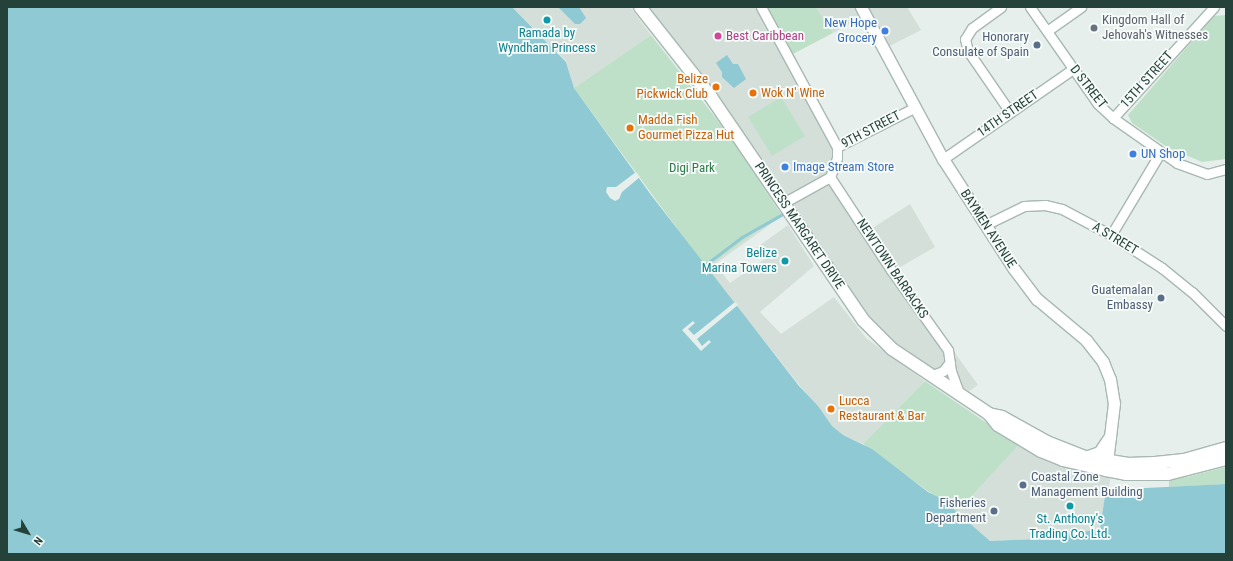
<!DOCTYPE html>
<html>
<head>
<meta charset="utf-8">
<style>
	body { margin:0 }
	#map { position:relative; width:1233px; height:561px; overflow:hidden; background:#e6efeb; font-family:"Roboto Condensed",sans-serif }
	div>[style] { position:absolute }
	.built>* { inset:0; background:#d4dfda }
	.green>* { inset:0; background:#bfe0c8 }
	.water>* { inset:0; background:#8ec9d4 }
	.pier>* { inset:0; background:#e6efeb }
	.stream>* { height:2.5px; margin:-1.25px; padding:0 1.25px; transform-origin:1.25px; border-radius:1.25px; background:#8ec9d4 }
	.roads { filter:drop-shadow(1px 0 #a8b8b2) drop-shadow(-1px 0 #a8b8b2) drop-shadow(0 1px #a8b8b2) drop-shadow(0 -1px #a8b8b2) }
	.minor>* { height:9px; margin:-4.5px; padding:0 4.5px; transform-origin:4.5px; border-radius:4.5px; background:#fff }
	.tertiary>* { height:11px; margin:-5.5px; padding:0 5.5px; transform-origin:5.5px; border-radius:5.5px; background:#fff }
	.secondary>* { height:12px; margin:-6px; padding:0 6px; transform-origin:6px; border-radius:6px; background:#fff }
	.dots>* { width:11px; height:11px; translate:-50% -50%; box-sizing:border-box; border:2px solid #f7fbf9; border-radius:50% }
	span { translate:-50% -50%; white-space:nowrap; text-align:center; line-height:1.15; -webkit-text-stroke:3.5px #f7fbf9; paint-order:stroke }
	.worship-label { font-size:13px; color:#5b616d }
	.left { translate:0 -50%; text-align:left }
	.shop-label { font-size:13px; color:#366cbe }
	.right { translate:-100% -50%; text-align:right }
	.culture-label { font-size:13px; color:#0d838f }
	.hotel-label { font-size:13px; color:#b23c85 }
	.service-label { font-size:13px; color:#4e5e75 }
	.food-label { font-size:13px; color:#c56008 }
	.street-label { font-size:13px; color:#24423a }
	.park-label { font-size:13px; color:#2d7a4b }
	.frame { position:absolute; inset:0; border:8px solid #24423a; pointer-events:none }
	.north { position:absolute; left:8px; top:513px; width:40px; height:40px; -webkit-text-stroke:3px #f7fbf9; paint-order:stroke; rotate:128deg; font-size:11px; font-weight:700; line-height:16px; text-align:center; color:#24423a }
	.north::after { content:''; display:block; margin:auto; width:14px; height:18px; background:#24423a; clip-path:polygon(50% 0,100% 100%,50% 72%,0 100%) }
</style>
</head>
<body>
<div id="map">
	<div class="built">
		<div style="clip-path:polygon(512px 7px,630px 7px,651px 35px,574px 88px,566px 61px)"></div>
		<div style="clip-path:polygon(645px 7px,766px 7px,841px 150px,825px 168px,868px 231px,910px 204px,935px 247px,895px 270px,978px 385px,969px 391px,914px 359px,876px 329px,834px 270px,757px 151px)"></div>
		<div style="clip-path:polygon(816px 7px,907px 7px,921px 30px,878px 52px,862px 17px,833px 33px)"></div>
		<div style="clip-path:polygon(781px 214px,782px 216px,715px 264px,730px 283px,763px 260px,756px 248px,788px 225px,814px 266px,760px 312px,781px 334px,834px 297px,866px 338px,925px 381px,863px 444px,843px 435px,832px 426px,706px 268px)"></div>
		<div style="clip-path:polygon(1019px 445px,1080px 470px,1111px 476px,1100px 529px,1038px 539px,990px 541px,957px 512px)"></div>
	</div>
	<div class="green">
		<div style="clip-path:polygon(766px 7px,816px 7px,833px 33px,791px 55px)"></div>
		<div style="clip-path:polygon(1226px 15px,1226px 159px,1202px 162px,1167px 147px,1132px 123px,1128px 115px,1214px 16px)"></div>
		<div style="clip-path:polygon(651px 35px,729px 135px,781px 214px,706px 268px,574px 88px)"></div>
		<div style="clip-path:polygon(781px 97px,805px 136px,772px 156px,748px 117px)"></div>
		<div style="clip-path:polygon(925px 381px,1019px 445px,957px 512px,863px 444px)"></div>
		<div style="clip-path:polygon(1226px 467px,1226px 484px,1169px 487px,1169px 479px,1187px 477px)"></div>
	</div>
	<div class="water">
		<div style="clip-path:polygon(7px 7px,512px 7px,566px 62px,574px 88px,651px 195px,799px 386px,818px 406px,832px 426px,843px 435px,872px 449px,928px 492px,942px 499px,990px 541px,1038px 539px,1100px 529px,1106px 490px,1226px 484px,1226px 554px,7px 554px)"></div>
		<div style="clip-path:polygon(558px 7px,579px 7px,586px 18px,580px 24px,575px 24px)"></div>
		<div style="clip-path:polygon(727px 55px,733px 64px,738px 64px,746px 79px,734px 88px,722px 77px,722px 72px,716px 63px)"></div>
	</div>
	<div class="pier">
		<div style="clip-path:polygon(636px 172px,640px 177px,622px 192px,619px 199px,615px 201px,610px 198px,606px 192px,607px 187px,616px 187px)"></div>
		<div style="clip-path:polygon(735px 302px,738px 305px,697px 339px,702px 346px,709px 340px,711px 342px,701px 351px,682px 330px,693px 321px,695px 323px,688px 329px,694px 335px)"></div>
	</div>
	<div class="stream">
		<div style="left:705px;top:265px;width:46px;rotate:-37.1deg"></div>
		<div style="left:742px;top:237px;width:45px;rotate:-29.4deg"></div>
	</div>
	<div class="roads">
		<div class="minor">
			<div style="left:761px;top:7px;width:159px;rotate:61.5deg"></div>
			<div style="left:837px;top:147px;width:11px;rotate:90deg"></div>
			<div style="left:837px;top:158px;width:20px;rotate:110deg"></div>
			<div style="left:830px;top:177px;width:51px;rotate:150.9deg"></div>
			<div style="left:1001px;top:7px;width:36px;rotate:144deg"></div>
			<div style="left:972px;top:28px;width:13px;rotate:122deg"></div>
			<div style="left:965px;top:39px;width:12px;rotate:76deg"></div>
			<div style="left:968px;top:51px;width:74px;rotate:55.5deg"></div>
			<div style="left:1030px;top:7px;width:118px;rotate:55deg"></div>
			<div style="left:1098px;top:104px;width:21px;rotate:43deg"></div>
			<div style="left:1113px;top:118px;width:78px;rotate:35.1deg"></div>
			<div style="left:1177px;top:163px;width:32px;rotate:20deg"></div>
			<div style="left:1207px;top:174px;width:20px;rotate:-15deg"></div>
			<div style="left:1047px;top:31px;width:42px;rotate:-35.2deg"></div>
			<div style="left:1113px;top:118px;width:150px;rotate:-47.7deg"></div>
			<div style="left:837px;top:147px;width:86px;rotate:-26.9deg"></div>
			<div style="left:943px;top:159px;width:158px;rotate:-34.7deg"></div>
			<div style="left:830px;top:177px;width:111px;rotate:56.7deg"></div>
			<div style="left:891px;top:270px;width:98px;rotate:54.5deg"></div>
			<div style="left:948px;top:350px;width:21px;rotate:82deg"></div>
			<div style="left:951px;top:371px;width:23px;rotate:70deg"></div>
			<div style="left:985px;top:225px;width:43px;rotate:-26deg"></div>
			<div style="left:1024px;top:206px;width:21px;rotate:-3deg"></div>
			<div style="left:1045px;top:205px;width:17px;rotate:13deg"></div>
			<div style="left:1062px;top:209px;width:55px;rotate:28deg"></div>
			<div style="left:1111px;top:235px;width:61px;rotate:32.9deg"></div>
			<div style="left:1162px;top:268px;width:38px;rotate:39deg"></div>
			<div style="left:1192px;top:292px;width:48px;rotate:45deg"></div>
			<div style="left:1111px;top:235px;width:96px;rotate:-59.1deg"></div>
			<div style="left:933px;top:375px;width:11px;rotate:-22deg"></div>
			<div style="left:943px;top:371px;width:11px;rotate:-52deg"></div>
		</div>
		<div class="tertiary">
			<div style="left:861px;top:7px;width:173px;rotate:61.7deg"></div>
			<div style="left:943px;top:159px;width:131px;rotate:57.2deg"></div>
			<div style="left:1014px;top:269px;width:38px;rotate:53deg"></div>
			<div style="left:1037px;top:299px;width:64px;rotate:39.9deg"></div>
			<div style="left:1086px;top:340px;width:28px;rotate:52deg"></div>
			<div style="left:1103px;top:362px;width:18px;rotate:68deg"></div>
			<div style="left:1110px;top:379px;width:24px;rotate:81deg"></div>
			<div style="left:1114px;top:403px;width:67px;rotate:96.8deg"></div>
		</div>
		<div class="secondary">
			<div style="left:640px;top:7px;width:115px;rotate:51.7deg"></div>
			<div style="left:711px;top:97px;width:270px;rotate:55.7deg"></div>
			<div style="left:863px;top:320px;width:41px;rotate:45deg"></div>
			<div style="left:892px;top:349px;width:117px;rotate:33.8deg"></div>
			<div style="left:989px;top:414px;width:13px;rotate:13deg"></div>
			<div style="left:1002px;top:417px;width:51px;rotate:29.1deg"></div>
			<div style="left:1047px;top:442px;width:41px;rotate:21.5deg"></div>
			<div style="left:1085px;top:457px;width:44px;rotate:9.2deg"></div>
			<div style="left:1128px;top:464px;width:27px;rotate:-2deg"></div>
			<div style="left:1155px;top:463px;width:29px;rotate:-6deg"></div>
			<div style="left:1184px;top:460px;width:44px;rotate:-15.9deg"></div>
			<div style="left:989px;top:414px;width:14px;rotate:51deg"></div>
			<div style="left:998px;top:425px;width:50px;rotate:31.2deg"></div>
			<div style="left:1041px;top:451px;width:24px;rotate:22deg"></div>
			<div style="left:1063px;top:460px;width:44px;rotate:13.1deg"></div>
			<div style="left:1106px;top:470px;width:20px;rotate:11deg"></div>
			<div style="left:1126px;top:474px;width:42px"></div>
			<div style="left:1168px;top:474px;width:60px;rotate:-14.5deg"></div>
			<div style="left:1089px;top:457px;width:12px;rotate:-20deg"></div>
			<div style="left:1100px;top:453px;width:18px;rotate:-56deg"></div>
		</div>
	</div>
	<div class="dots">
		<div style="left:547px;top:20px;background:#0f9aa8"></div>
		<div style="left:1094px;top:28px;background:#6b7280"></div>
		<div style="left:885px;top:31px;background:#3f7fe0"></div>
		<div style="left:718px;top:36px;background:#d1479c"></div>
		<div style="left:1037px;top:45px;background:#5c6f8a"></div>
		<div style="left:716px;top:87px;background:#e8710a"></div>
		<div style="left:753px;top:93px;background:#e8710a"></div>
		<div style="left:630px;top:128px;background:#e8710a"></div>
		<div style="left:1133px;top:154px;background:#3f7fe0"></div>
		<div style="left:785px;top:167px;background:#3f7fe0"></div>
		<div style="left:785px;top:261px;background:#0f9aa8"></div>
		<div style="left:1161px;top:298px;background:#5c6f8a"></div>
		<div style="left:831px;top:409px;background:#e8710a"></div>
		<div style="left:1023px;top:485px;background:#5c6f8a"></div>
		<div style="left:1070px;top:506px;background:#0f9aa8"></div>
		<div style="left:994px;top:511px;background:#5c6f8a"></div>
	</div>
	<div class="worship-label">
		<span class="left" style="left:1102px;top:28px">Kingdom Hall of<br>Jehovah's Witnesses</span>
	</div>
	<div class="shop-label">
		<span class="right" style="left:877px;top:31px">New Hope<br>Grocery</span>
		<span class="left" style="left:1141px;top:154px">UN Shop</span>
		<span class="left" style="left:793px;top:167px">Image Stream Store</span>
	</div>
	<div class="culture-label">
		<span style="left:547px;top:41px">Ramada by<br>Wyndham Princess</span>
		<span class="right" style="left:777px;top:261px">Belize<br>Marina Towers</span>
		<span style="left:1070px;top:527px">St. Anthony's<br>Trading Co. Ltd.</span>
	</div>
	<div class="hotel-label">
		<span class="left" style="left:726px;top:36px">Best Caribbean</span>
	</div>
	<div class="service-label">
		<span class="right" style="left:1029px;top:45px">Honorary<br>Consulate of Spain</span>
		<span class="right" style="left:1153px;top:298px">Guatemalan<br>Embassy</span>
		<span class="left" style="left:1031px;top:485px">Coastal Zone<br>Management Building</span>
		<span class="right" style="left:986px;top:511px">Fisheries<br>Department</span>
	</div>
	<div class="food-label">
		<span class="right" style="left:708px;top:87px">Belize<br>Pickwick Club</span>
		<span class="left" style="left:761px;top:93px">Wok N' Wine</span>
		<span class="left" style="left:638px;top:128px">Madda Fish<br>Gourmet Pizza Hut</span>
		<span class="left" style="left:839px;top:409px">Lucca<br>Restaurant &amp; Bar</span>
	</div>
	<div class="street-label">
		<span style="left:1147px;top:80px;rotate:-48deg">15TH STREET</span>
		<span style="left:1088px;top:87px;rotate:52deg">D STREET</span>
		<span style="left:1008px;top:114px;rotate:-35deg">14TH STREET</span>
		<span style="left:871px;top:130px;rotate:-28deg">9TH STREET</span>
		<span style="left:799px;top:226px;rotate:56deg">PRINCESS MARGARET DRIVE</span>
		<span style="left:988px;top:229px;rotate:57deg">BAYMEN AVENUE</span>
		<span style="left:1115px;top:239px;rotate:31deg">A STREET</span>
		<span style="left:892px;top:269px;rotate:56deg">NEWTOWN BARRACKS</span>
	</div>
	<div class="park-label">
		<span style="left:692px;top:168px">Digi Park</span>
	</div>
	<div class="frame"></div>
	<div class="north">N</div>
</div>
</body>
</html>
